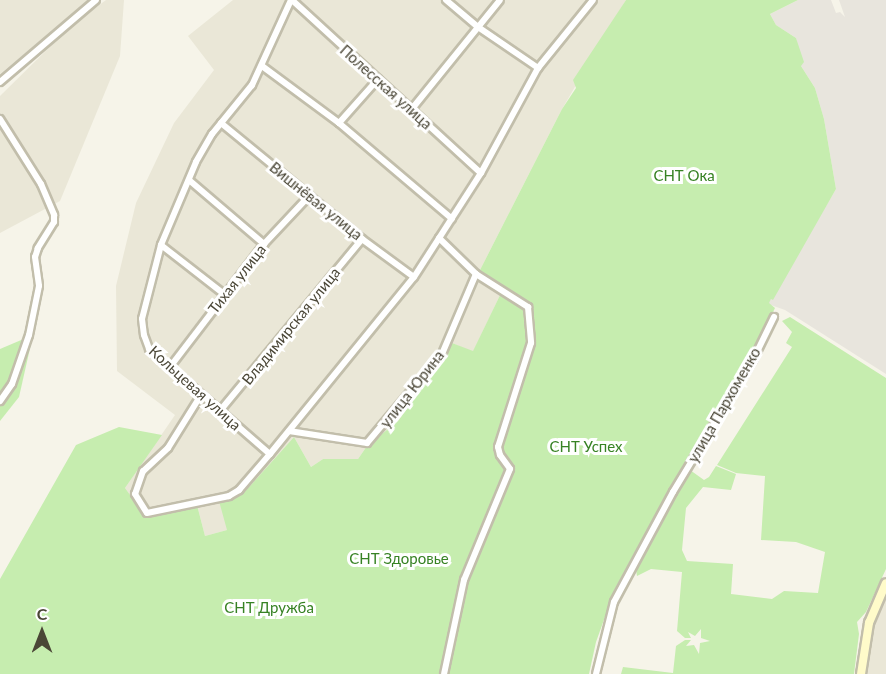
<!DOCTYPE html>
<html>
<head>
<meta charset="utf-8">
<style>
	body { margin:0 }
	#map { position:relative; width:886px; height:674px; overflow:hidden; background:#f6f4e9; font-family:Lato,sans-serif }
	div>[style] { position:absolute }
	.residential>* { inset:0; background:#eae7d7 }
	.industrial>* { inset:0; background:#e8e5dd }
	.green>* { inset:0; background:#c6edaf }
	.roads { filter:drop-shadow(2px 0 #c2beab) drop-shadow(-2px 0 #c2beab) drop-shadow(0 2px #c2beab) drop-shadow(0 -2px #c2beab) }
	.minor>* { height:6px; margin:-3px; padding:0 3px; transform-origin:3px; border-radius:3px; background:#fff }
	.secondary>* { height:8px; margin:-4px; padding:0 4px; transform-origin:4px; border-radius:4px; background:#fffbca }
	span { translate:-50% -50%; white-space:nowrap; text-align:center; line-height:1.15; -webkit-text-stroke:6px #fff; paint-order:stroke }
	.street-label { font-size:15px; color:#4a4636 }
	.park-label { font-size:15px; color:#378224 }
	.north { position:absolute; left:12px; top:602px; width:60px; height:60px; -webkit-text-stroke:4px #fff; paint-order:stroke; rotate:0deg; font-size:16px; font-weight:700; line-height:24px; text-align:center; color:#4a4636 }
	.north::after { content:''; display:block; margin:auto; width:21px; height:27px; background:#4a4636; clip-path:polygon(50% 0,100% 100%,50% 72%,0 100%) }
</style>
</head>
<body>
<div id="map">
	<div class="residential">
		<div style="clip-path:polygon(0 0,90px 0,0 74px)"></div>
		<div style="clip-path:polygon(106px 0,124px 0,120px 56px,60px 201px,0 233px,0 96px,70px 27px)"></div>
		<div style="clip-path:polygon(233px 0,626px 0,562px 109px,480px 270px,503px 289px,473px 352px,452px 343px,445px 357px,398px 421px,367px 446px,358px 459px,323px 459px,311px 467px,294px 437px,249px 487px,231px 498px,227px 530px,205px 536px,197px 505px,144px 515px,125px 488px,175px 415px,117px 371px,116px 286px,136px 203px,174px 123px,214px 70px,188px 36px)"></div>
		<div style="clip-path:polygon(886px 595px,886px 674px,866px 674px,874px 626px)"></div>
	</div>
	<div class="industrial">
		<div style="clip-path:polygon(798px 0,831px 0,836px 13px,840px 12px,845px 17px,839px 0,886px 0,886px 374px,785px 310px,768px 304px,836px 189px,824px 119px,815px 88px,801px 66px,796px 38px,776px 25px,770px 14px)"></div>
	</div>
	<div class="green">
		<div style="clip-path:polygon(626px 0,798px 0,770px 14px,776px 25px,796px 38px,804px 62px,801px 66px,815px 88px,824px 119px,836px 189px,773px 300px,771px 299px,769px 303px,775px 308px,747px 365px,664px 500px,615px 589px,596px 642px,589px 674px,0 674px,0 579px,76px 445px,119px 427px,162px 435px,125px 488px,144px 514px,197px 505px,205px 536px,227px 530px,219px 501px,231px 498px,249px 487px,294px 437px,311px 467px,323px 459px,358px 459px,367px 446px,398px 421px,445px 357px,452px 343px,473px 351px,503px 289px,480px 270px,562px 109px,576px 88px,573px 80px)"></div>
		<div style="clip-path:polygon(790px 317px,886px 378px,886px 569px,866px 612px,857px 622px,859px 634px,854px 674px,621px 674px,623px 667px,673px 673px,676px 646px,685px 640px,691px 640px,686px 646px,694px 645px,699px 654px,700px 643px,710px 641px,701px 638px,701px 629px,695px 636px,688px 632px,691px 638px,685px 638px,677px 631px,682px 572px,651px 569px,637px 576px,636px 570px,690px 470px,704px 480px,709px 477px,716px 466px,736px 474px,731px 490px,703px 487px,686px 508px,682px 550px,687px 561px,733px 564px,731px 594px,772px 599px,784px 591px,818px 593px,825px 552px,796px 542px,761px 540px,765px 476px,736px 473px,717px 465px,792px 347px,786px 343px,792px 332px,782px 321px)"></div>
		<div style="clip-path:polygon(33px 335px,19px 397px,0 421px,0 349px)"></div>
	</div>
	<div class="roads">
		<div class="minor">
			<div style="left:291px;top:0;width:94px;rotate:114.6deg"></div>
			<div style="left:252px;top:85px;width:63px;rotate:129.2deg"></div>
			<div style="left:212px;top:134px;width:32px;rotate:120deg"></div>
			<div style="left:196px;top:162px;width:90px;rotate:112.9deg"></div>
			<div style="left:161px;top:245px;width:76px;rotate:104.4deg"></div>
			<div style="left:142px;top:319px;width:16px;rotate:83deg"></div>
			<div style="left:144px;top:335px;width:15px;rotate:70deg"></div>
			<div style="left:149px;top:349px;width:160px;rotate:41deg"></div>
			<div style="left:270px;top:454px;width:228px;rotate:-50.9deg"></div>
			<div style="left:414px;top:277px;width:124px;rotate:-57.2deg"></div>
			<div style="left:481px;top:173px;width:119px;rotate:-61.5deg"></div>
			<div style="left:538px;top:68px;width:87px;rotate:-51deg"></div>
			<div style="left:292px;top:0;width:256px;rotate:42.5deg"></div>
			<div style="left:446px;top:0;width:42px;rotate:40.2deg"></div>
			<div style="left:478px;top:27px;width:73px;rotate:34.3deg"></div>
			<div style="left:262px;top:66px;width:96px;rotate:36.5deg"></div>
			<div style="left:339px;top:123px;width:148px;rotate:40.3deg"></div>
			<div style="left:0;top:82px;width:126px;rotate:-40.5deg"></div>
			<div style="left:411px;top:110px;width:141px;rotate:-51deg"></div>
			<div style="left:0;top:119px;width:77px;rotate:57.8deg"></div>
			<div style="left:41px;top:184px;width:34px;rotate:67deg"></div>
			<div style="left:54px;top:215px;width:7px;rotate:90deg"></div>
			<div style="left:54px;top:222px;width:31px;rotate:122deg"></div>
			<div style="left:38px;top:248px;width:9px;rotate:108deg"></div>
			<div style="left:35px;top:257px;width:29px;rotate:82deg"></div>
			<div style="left:39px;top:286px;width:50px;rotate:101.5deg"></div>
			<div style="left:29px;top:335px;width:52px;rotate:109.1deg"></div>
			<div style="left:12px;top:384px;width:21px;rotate:125deg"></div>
			<div style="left:221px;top:123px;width:183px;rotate:39.4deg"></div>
			<div style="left:362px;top:239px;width:64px;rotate:36.2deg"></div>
			<div style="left:339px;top:123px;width:59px;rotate:-48.4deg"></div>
			<div style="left:189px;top:180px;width:99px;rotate:40.5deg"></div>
			<div style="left:439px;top:238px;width:52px;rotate:44.2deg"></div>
			<div style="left:476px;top:274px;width:62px;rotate:32.4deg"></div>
			<div style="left:528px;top:307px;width:36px;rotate:85deg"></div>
			<div style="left:531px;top:343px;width:109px;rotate:107.6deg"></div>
			<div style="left:498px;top:447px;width:8px;rotate:76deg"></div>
			<div style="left:500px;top:455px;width:17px;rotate:54deg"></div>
			<div style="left:510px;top:469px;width:120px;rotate:112.5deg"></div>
			<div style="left:464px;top:580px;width:96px;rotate:102deg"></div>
			<div style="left:161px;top:245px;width:80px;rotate:37.9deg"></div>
			<div style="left:170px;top:367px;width:155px;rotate:-52.6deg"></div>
			<div style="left:264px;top:244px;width:66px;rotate:-46.8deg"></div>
			<div style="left:201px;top:395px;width:62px;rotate:121.9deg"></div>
			<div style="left:168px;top:448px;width:34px;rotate:137deg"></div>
			<div style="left:143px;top:471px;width:24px;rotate:109deg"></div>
			<div style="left:135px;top:494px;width:22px;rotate:58deg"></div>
			<div style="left:147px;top:513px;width:84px;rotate:-11.7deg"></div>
			<div style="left:229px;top:496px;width:12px;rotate:-31deg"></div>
			<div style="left:239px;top:490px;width:48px;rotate:-49.3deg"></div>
			<div style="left:219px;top:412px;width:224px;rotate:-50.4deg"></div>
			<div style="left:289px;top:431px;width:79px;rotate:8.7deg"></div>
			<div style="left:367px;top:443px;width:116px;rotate:-49.9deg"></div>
			<div style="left:442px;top:354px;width:87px;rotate:-67deg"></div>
			<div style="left:596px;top:674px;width:74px;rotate:-76deg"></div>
			<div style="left:614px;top:602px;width:125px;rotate:-61.8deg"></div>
			<div style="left:673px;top:492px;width:154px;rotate:-58.8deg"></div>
			<div style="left:753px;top:360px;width:48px;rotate:-64deg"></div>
		</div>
		<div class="secondary">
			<div style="left:861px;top:674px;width:52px;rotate:-81.1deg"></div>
			<div style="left:869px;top:623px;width:43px;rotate:-67deg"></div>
		</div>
	</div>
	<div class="street-label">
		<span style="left:386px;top:87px;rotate:42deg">Полесская улица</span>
		<span style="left:316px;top:201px;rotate:39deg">Вишнёвая улица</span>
		<span style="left:237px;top:279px;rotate:-52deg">Тихая улица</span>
		<span style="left:291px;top:326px;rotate:-51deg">Владимирская улица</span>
		<span style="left:195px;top:388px;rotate:42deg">Кольцевая улица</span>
		<span style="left:412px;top:389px;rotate:-52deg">улица Юрина</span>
		<span style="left:724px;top:405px;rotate:-60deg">улица Пархоменко</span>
	</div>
	<div class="park-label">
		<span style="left:684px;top:176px">СНТ Ока</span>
		<span style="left:586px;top:447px">СНТ Успех</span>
		<span style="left:399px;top:559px">СНТ Здоровье</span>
		<span style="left:269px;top:608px">СНТ Дружба</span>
	</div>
	<div class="north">С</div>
</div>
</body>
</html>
